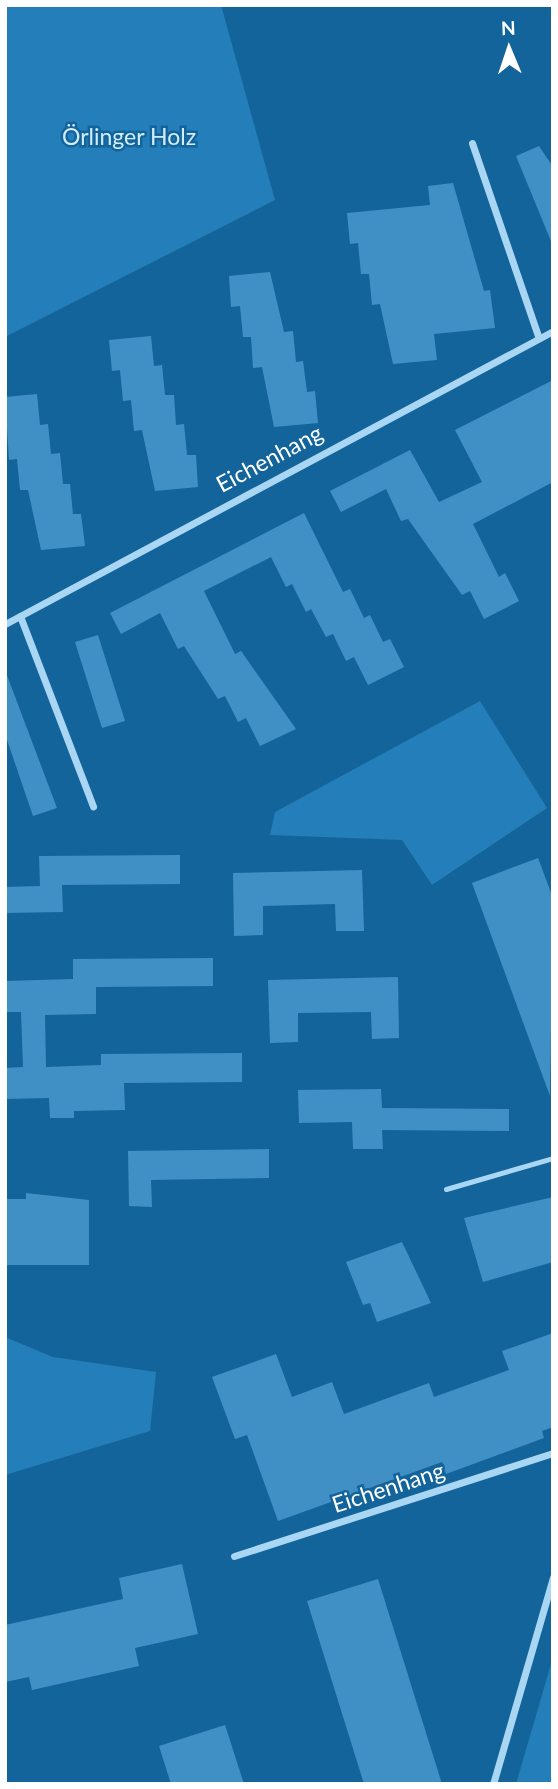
<!DOCTYPE html>
<html>
<head>
<meta charset="utf-8">
<style>
	body { margin:0 }
	#map { position:relative; width:558px; height:1789px; overflow:hidden; background:#14649c; font-family:Lato,sans-serif }
	div>[style] { position:absolute }
	.green>* { inset:0; background:#237eb9 }
	.building>* { inset:0; background:#4190c5 }
	.lane>* { height:5px; margin:-2.5px; padding:0 2.5px; transform-origin:2.5px; border-radius:2.5px; background:#a9d6f3 }
	.street>* { height:7px; margin:-3.5px; padding:0 3.5px; transform-origin:3.5px; border-radius:3.5px; background:#a9d6f3 }
	span { translate:-50% -50%; white-space:nowrap; text-align:center; line-height:1.15; -webkit-text-stroke:5px #14649c; paint-order:stroke }
	.park-label { font-size:23px; color:#d1ecfd }
	.street-label { font-size:23px; color:#fff }
	.frame { position:absolute; inset:0; border:7px solid #fff; pointer-events:none }
	.north { position:absolute; left:474px; top:14px; width:70px; height:70px; -webkit-text-stroke:5px #14649c; paint-order:stroke; rotate:358deg; font-size:19px; font-weight:700; line-height:28px; text-align:center; color:#fff }
	.north::after { content:''; display:block; margin:auto; width:24px; height:32px; background:#fff; clip-path:polygon(50% 0,100% 100%,50% 72%,0 100%) }
</style>
</head>
<body>
<div id="map">
	<div class="green">
		<div style="clip-path:polygon(5px 5px,221px 5px,275px 200px,5px 337px)"></div>
		<div style="clip-path:polygon(480px 701px,547px 808px,432px 885px,402px 840px,270px 835px,275px 812px)"></div>
		<div style="clip-path:polygon(5px 1337px,53px 1357px,156px 1372px,150px 1431px,5px 1475px)"></div>
		<div style="clip-path:polygon(553px 1657px,553px 1784px,516px 1784px)"></div>
	</div>
	<div class="building">
		<div style="clip-path:polygon(539px 146px,553px 167px,553px 246px,516px 156px)"></div>
		<div style="clip-path:polygon(453px 183px,484px 291px,490px 290px,495px 328px,434px 334px,437px 360px,393px 364px,380px 304px,372px 305px,369px 274px,361px 274px,358px 243px,350px 244px,347px 213px,430px 205px,428px 186px)"></div>
		<div style="clip-path:polygon(270px 272px,284px 332px,293px 331px,296px 362px,303px 361px,307px 392px,315px 391px,318px 423px,274px 427px,262px 367px,253px 368px,251px 337px,243px 337px,240px 306px,231px 307px,229px 276px)"></div>
		<div style="clip-path:polygon(151px 336px,154px 366px,162px 365px,165px 395px,174px 395px,176px 425px,184px 424px,187px 455px,196px 455px,198px 487px,155px 491px,142px 430px,134px 431px,131px 400px,123px 401px,120px 370px,112px 371px,109px 340px)"></div>
		<div style="clip-path:polygon(553px 380px,553px 482px,473px 524px,499px 577px,505px 573px,519px 601px,484px 619px,470px 591px,462px 595px,408px 519px,401px 521px,386px 489px,341px 512px,330px 491px,410px 450px,439px 502px,482px 482px,455px 430px)"></div>
		<div style="clip-path:polygon(37px 394px,40px 425px,48px 424px,51px 454px,60px 453px,63px 484px,70px 484px,73px 514px,81px 514px,85px 546px,41px 550px,28px 490px,20px 490px,17px 459px,9px 460px,5px 397px)"></div>
		<div style="clip-path:polygon(304px 513px,343px 592px,350px 589px,364px 618px,370px 615px,383px 642px,390px 639px,404px 667px,368px 685px,354px 657px,346px 661px,333px 634px,326px 637px,311px 609px,306px 612px,292px 584px,286px 587px,271px 557px,204px 591px,235px 654px,241px 651px,296px 729px,260px 746px,246px 718px,238px 722px,225px 696px,218px 699px,184px 646px,178px 649px,160px 613px,121px 634px,110px 613px)"></div>
		<div style="clip-path:polygon(98px 635px,125px 721px,102px 728px,75px 642px)"></div>
		<div style="clip-path:polygon(5px 670px,57px 808px,33px 816px,5px 734px)"></div>
		<div style="clip-path:polygon(180px 855px,180px 884px,62px 885px,63px 912px,5px 913px,5px 887px,40px 886px,39px 856px)"></div>
		<div style="clip-path:polygon(538px 858px,553px 898px,550px 1096px,472px 883px)"></div>
		<div style="clip-path:polygon(362px 870px,364px 931px,336px 931px,335px 904px,263px 906px,263px 935px,234px 936px,233px 873px)"></div>
		<div style="clip-path:polygon(213px 958px,213px 986px,96px 987px,96px 1014px,45px 1015px,46px 1067px,101px 1065px,101px 1054px,242px 1053px,242px 1082px,124px 1083px,125px 1110px,74px 1111px,74px 1118px,50px 1118px,49px 1098px,5px 1099px,5px 1068px,23px 1067px,21px 1012px,5px 1012px,5px 981px,73px 979px,73px 959px)"></div>
		<div style="clip-path:polygon(398px 977px,399px 1038px,372px 1039px,371px 1012px,298px 1013px,298px 1042px,270px 1043px,268px 980px)"></div>
		<div style="clip-path:polygon(381px 1089px,382px 1108px,509px 1109px,509px 1131px,382px 1130px,383px 1149px,353px 1149px,352px 1122px,299px 1123px,298px 1090px)"></div>
		<div style="clip-path:polygon(269px 1149px,269px 1178px,151px 1180px,152px 1207px,129px 1206px,128px 1151px)"></div>
		<div style="clip-path:polygon(26px 1193px,89px 1200px,89px 1265px,5px 1265px,5px 1199px,26px 1199px)"></div>
		<div style="clip-path:polygon(553px 1197px,553px 1262px,483px 1282px,464px 1218px)"></div>
		<div style="clip-path:polygon(402px 1242px,431px 1303px,377px 1322px,370px 1303px,363px 1305px,346px 1262px)"></div>
		<div style="clip-path:polygon(553px 1333px,553px 1427px,542px 1431px,544px 1438px,446px 1474px,442px 1462px,278px 1521px,247px 1435px,235px 1439px,212px 1377px,276px 1354px,292px 1397px,332px 1382px,344px 1414px,429px 1383px,434px 1397px,509px 1370px,502px 1351px)"></div>
		<div style="clip-path:polygon(182px 1564px,198px 1634px,135px 1648px,139px 1666px,32px 1690px,29px 1677px,5px 1682px,5px 1625px,123px 1599px,119px 1578px)"></div>
		<div style="clip-path:polygon(378px 1579px,442px 1784px,364px 1784px,307px 1601px)"></div>
		<div style="clip-path:polygon(225px 1725px,244px 1784px,171px 1784px,159px 1746px)"></div>
	</div>
	<div class="lane">
		<div style="left:446px;top:1189px;width:111px;rotate:-16.2deg"></div>
	</div>
	<div class="street">
		<div style="left:472px;top:143px;width:204px;rotate:71.1deg"></div>
		<div style="left:20px;top:616px;width:204px;rotate:69deg"></div>
		<div style="left:5px;top:624px;width:621px;rotate:-28.13deg"></div>
		<div style="left:234px;top:1556px;width:335px;rotate:-17.9deg"></div>
		<div style="left:493px;top:1784px;width:216px;rotate:-73.8deg"></div>
	</div>
	<div class="park-label">
		<span style="left:129px;top:136px">Örlinger Holz</span>
	</div>
	<div class="street-label">
		<span style="left:269px;top:458px;rotate:-28deg">Eichenhang</span>
		<span style="left:388px;top:1487px;rotate:-18deg">Eichenhang</span>
	</div>
	<div class="frame"></div>
	<div class="north">N</div>
</div>
</body>
</html>
